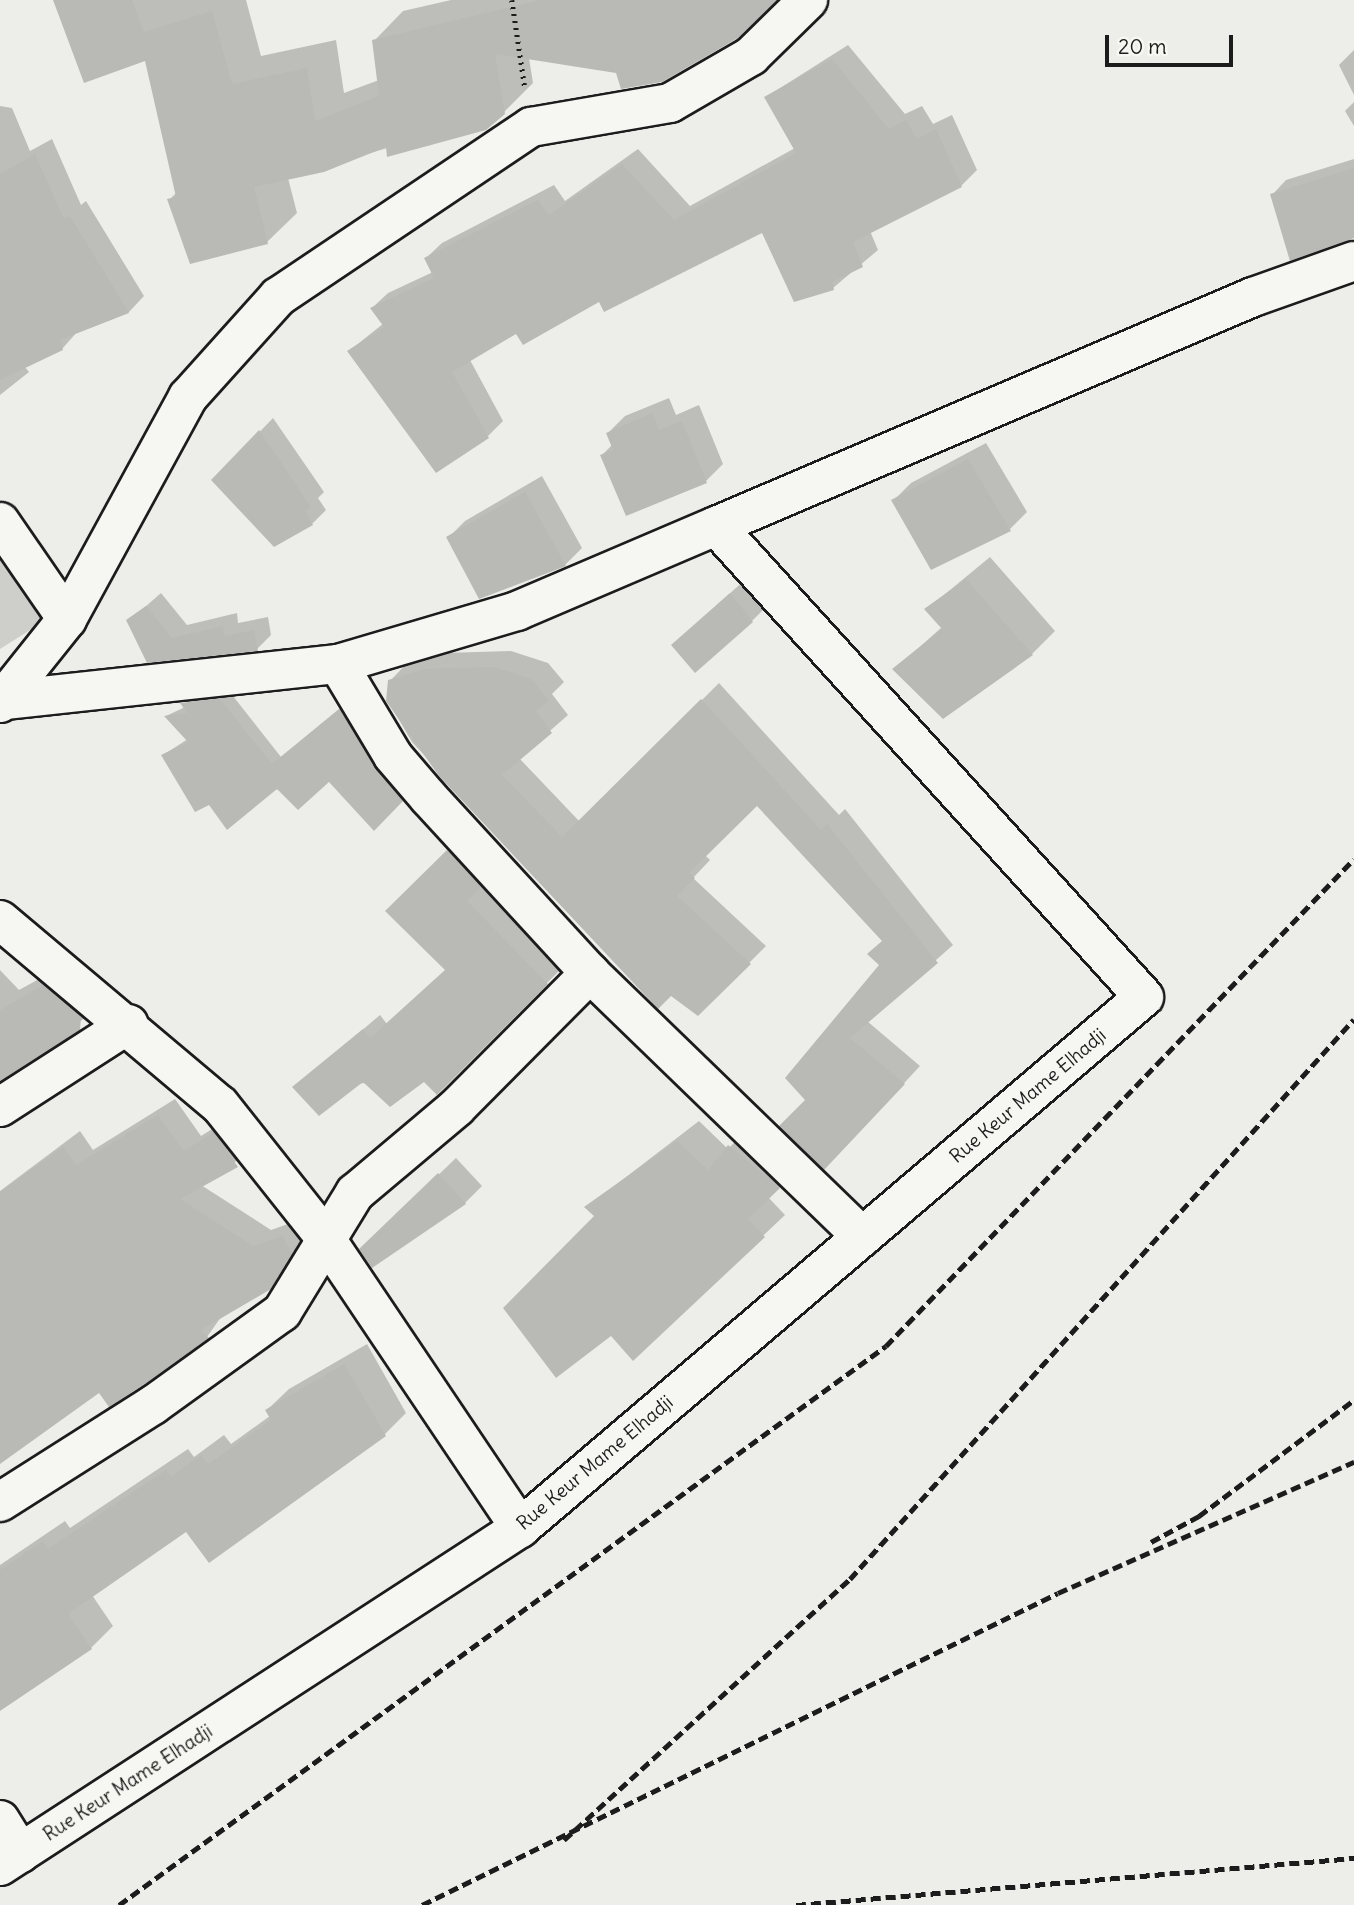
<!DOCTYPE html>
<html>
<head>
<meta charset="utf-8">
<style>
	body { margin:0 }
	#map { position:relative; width:1354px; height:1905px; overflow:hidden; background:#edede9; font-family:Delius,sans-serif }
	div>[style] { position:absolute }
	.green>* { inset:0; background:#cececb }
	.shadow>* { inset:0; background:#0003 }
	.building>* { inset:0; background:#b9b9b6 }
	.path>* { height:4.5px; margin-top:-2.25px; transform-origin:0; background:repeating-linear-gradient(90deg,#1c1c1c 0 2px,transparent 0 7px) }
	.roads { filter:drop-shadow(2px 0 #1c1c1c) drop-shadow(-2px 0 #1c1c1c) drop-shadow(0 2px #1c1c1c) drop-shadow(0 -2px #1c1c1c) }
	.minor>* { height:38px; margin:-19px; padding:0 19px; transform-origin:19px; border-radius:19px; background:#f6f6f2 }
	.rail>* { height:5px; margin-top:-2.5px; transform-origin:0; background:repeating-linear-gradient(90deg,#1c1c1c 0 10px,transparent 0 15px) }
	span { translate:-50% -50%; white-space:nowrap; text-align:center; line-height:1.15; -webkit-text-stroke:6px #f6f6f2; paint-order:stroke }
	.street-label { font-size:19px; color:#1c1c1c }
	.scale { position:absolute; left:1105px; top:35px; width:128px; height:32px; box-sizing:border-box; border:4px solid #1c1c1c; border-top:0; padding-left:9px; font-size:21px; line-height:24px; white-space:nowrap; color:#1c1c1c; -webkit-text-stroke:5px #f6f6f2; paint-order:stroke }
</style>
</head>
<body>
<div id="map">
	<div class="green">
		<div style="clip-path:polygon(0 554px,46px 620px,0 649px)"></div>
	</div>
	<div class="shadow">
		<div style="clip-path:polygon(57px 0,246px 0,261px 56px,336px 40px,344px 93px,379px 80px,374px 41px,403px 11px,451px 0,774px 0,617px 72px,529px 58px,533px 83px,503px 113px,288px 178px,297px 213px,267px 242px,169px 200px,177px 192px,147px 59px)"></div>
		<div style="clip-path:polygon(848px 45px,905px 114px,922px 106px,933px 124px,952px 115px,977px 170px,961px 186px,870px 231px,878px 250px,833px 288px,762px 230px,517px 332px,470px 360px,503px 421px,488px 436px,349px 351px,384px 323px,372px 308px,388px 293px,433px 272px,426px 258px,442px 243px,554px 185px,565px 201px,638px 149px,690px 206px,795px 148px,766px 97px)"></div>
		<div style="clip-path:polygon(1354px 50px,1354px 95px,1339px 65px)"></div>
		<div style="clip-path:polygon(1354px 102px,1354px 126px,1345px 111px)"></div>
		<div style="clip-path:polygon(0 106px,12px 108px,30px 151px,52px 139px,81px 205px,86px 201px,144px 296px,129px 312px,78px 331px,62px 349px,25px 367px,29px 372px,0 395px)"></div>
		<div style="clip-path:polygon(1354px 159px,1354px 237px,1272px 195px,1286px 180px)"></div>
		<div style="clip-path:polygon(669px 398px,676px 415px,699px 405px,723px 464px,706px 481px,602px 455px,613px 444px,608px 433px,625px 416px)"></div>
		<div style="clip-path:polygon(273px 418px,324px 492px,318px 498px,326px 510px,312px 524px,213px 480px)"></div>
		<div style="clip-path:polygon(986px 443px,1027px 512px,1010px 529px,932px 568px,894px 500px,911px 483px)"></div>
		<div style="clip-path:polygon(542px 476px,582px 548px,565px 565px,448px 538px,465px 521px)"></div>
		<div style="clip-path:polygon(990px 557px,1055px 631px,1032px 654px,895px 669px,942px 627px,927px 609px)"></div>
		<div style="clip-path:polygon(748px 577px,769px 604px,752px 621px,673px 645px)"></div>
		<div style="clip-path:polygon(161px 593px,187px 625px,237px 613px,238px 623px,268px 617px,271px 635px,257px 649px,148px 661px,129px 621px)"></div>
		<div style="clip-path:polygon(511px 651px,548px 663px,564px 682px,552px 694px,568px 715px,519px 758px,580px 822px,719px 683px,839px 815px,845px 809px,953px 945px,867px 1021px,920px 1066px,841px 1151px,807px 1101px,881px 965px,884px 940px,757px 803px,705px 855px,710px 860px,693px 878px,766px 946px,698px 1014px,671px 994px,658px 1006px,412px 742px,388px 701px,390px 681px,407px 663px,444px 653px)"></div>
		<div style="clip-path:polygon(229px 691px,281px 757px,348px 702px,410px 792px,374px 828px,329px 779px,209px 803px,163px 755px,188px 739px,166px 716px,185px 707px,191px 695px)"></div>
		<div style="clip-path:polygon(464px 836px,495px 870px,481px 884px,563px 967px,437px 1092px,424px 1080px,295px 1087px,380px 1015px,387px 1024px,447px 969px,388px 911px)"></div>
		<div style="clip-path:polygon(68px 963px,103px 1004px,0 1082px,0 970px,19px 990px)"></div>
		<div style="clip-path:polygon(175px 1099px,201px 1136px,231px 1117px,254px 1149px,201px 1185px,271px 1230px,299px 1220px,308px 1235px,287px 1270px,221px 1317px,207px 1337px,99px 1391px,0 1462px,0 1191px,80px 1131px,93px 1150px)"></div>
		<div style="clip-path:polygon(699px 1121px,728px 1149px,750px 1126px,800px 1166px,768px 1197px,785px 1215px,633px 1358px,596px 1216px,587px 1207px)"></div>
		<div style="clip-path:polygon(456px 1158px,482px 1186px,465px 1203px,361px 1249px)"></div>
		<div style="clip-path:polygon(367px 1344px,406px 1413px,384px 1435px,186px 1529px,92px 1595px,113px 1626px,91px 1648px,0 1688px,0 1565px,65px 1521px,70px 1528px,188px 1449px,194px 1457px,224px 1435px,231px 1444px,270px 1416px,267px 1410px,289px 1389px)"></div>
	</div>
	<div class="building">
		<div style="clip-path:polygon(53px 0,132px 0,144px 32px,212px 11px,232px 84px,307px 68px,315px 121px,379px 96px,372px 40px,541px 0,777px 0,738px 38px,662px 82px,621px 89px,616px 73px,495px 54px,505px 114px,486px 130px,387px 157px,386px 147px,324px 172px,254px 187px,268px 244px,190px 264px,167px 199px,176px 197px,145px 61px,84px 83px)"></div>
		<div style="clip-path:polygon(832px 59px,889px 129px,906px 120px,917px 139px,936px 129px,962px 187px,853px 242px,863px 267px,832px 282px,834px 290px,794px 302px,762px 233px,604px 312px,599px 302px,523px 345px,516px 334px,452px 372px,489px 438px,436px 473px,347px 351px,384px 327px,370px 308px,434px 278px,424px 258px,538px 200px,549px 215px,622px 164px,674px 220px,796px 153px,764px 97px)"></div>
		<div style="clip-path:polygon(35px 154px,64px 219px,70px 216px,129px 313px,60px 340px,63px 350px,0 380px,0 174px)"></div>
		<div style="clip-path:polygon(1354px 168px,1354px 238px,1290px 261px,1270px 194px)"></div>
		<div style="clip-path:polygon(652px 413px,659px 430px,682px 421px,707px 483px,626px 516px,600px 455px,613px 450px,606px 433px)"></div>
		<div style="clip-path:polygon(259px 430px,311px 507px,305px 511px,313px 525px,274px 547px,211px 480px)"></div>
		<div style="clip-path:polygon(968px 459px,1011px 531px,931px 570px,891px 500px)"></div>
		<div style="clip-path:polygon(525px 492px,566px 566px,479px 599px,446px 537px)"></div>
		<div style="clip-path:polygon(966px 579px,1033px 655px,943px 719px,892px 669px,942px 629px,924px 609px)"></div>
		<div style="clip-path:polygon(730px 593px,753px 622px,695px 673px,671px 645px)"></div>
		<div style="clip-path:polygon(146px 606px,172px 638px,223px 626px,224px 636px,254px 630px,258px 651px,147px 663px,126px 620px)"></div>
		<div style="clip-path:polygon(494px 667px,531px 679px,549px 700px,536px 711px,552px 733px,502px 775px,562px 837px,701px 699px,821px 830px,827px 824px,938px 963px,850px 1038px,905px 1084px,824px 1170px,779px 1126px,805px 1100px,785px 1078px,879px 965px,867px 954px,882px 941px,757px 806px,689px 873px,695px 878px,677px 896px,751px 964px,698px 1016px,671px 996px,658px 1009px,439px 776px,386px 701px,388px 680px,425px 669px)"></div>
		<div style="clip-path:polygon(220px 699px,272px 764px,339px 709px,403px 801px,374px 831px,329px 782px,298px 810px,277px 789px,227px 830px,209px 805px,195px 812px,161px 755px,188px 742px,164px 716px,187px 713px,180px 703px)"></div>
		<div style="clip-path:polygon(447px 850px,481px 887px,467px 901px,548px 984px,437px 1095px,424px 1082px,390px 1107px,363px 1082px,319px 1116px,292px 1087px,363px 1029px,370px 1038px,445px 970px,385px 911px)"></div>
		<div style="clip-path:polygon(43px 985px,81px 1017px,80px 1030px,0 1081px,0 1010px)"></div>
		<div style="clip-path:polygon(158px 1115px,184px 1151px,214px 1132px,238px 1167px,180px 1199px,253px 1246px,282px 1236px,292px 1253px,271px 1289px,201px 1330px,209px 1338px,146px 1383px,109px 1407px,99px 1393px,0 1464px,0 1192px,63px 1147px,76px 1165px)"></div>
		<div style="clip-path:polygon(677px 1141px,708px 1170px,728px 1145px,780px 1188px,748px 1219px,765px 1237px,633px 1361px,611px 1336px,556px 1378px,503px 1308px,594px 1216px,584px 1207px)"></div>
		<div style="clip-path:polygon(438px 1173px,466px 1204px,372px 1268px,359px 1249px)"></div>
		<div style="clip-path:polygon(344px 1364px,386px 1436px,209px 1563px,186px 1532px,68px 1614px,92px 1649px,0 1711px,0 1570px,43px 1541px,48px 1549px,166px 1470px,171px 1477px,201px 1455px,208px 1464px,271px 1420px,265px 1410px)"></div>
	</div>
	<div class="path">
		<div style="left:512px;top:0;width:89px;rotate:81.6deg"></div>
	</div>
	<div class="roads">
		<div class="minor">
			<div style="left:0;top:522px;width:118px;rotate:55.4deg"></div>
			<div style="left:716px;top:526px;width:584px;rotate:-23.1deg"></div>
			<div style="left:1253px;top:297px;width:107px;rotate:-19.6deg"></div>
			<div style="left:5px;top:700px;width:335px;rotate:-6.2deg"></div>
			<div style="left:338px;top:664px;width:107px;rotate:59.1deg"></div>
			<div style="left:393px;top:756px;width:55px;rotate:49.4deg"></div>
			<div style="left:429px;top:798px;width:238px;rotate:47.4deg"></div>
			<div style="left:590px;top:973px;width:379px;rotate:44.1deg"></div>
			<div style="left:0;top:703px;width:107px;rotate:-51.4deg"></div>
			<div style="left:67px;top:619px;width:253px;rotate:-61.4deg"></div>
			<div style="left:188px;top:397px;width:135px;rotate:-48deg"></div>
			<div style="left:278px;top:297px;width:305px;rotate:-33.9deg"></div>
			<div style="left:531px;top:127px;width:141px;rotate:-9.8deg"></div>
			<div style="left:670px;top:103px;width:94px;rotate:-30.1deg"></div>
			<div style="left:751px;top:56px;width:80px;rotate:-44.5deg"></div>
			<div style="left:0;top:920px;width:287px;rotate:40.1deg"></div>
			<div style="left:220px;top:1105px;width:167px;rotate:51.6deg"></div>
			<div style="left:324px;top:1236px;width:352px;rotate:56.1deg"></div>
			<div style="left:0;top:1107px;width:153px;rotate:-32.8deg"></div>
			<div style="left:0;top:1502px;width:181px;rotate:-32.4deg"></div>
			<div style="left:153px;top:1405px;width:159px;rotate:-35.8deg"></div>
			<div style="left:282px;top:1312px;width:140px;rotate:-58.5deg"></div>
			<div style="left:355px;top:1193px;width:133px;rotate:-40.1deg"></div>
			<div style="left:457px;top:1107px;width:189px;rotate:-45.2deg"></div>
			<div style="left:0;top:1820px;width:39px;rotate:58deg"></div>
			<div style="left:0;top:1866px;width:620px;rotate:-33.02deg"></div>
			<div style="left:520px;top:1528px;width:819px;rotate:-40.4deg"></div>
			<div style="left:1144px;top:997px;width:636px;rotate:-132.26deg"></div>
			<div style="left:716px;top:526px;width:216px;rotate:156.9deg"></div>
			<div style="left:517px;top:611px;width:187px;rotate:163.5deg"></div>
		</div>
	</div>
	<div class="rail">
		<div style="left:1151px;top:1542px;width:55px;rotate:-28.4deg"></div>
		<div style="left:1199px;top:1516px;width:194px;rotate:-36.8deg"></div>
		<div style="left:564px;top:1840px;width:387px;rotate:-42.4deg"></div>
		<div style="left:850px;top:1579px;width:753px;rotate:-48.01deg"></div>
		<div style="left:119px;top:1905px;width:949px;rotate:-36.09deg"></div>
		<div style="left:886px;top:1346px;width:675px;rotate:-46.14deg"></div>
		<div style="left:422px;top:1905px;width:708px;rotate:-26.13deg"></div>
		<div style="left:1058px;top:1593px;width:324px;rotate:-23.9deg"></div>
		<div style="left:796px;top:1905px;width:560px;rotate:-4.81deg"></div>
	</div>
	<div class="street-label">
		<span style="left:1028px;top:1096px;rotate:-40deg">Rue Keur Mame Elhadji</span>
		<span style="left:595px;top:1463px;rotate:-40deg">Rue Keur Mame Elhadji</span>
		<span style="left:128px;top:1783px;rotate:-33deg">Rue Keur Mame Elhadji</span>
	</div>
	<div class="scale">20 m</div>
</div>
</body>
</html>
